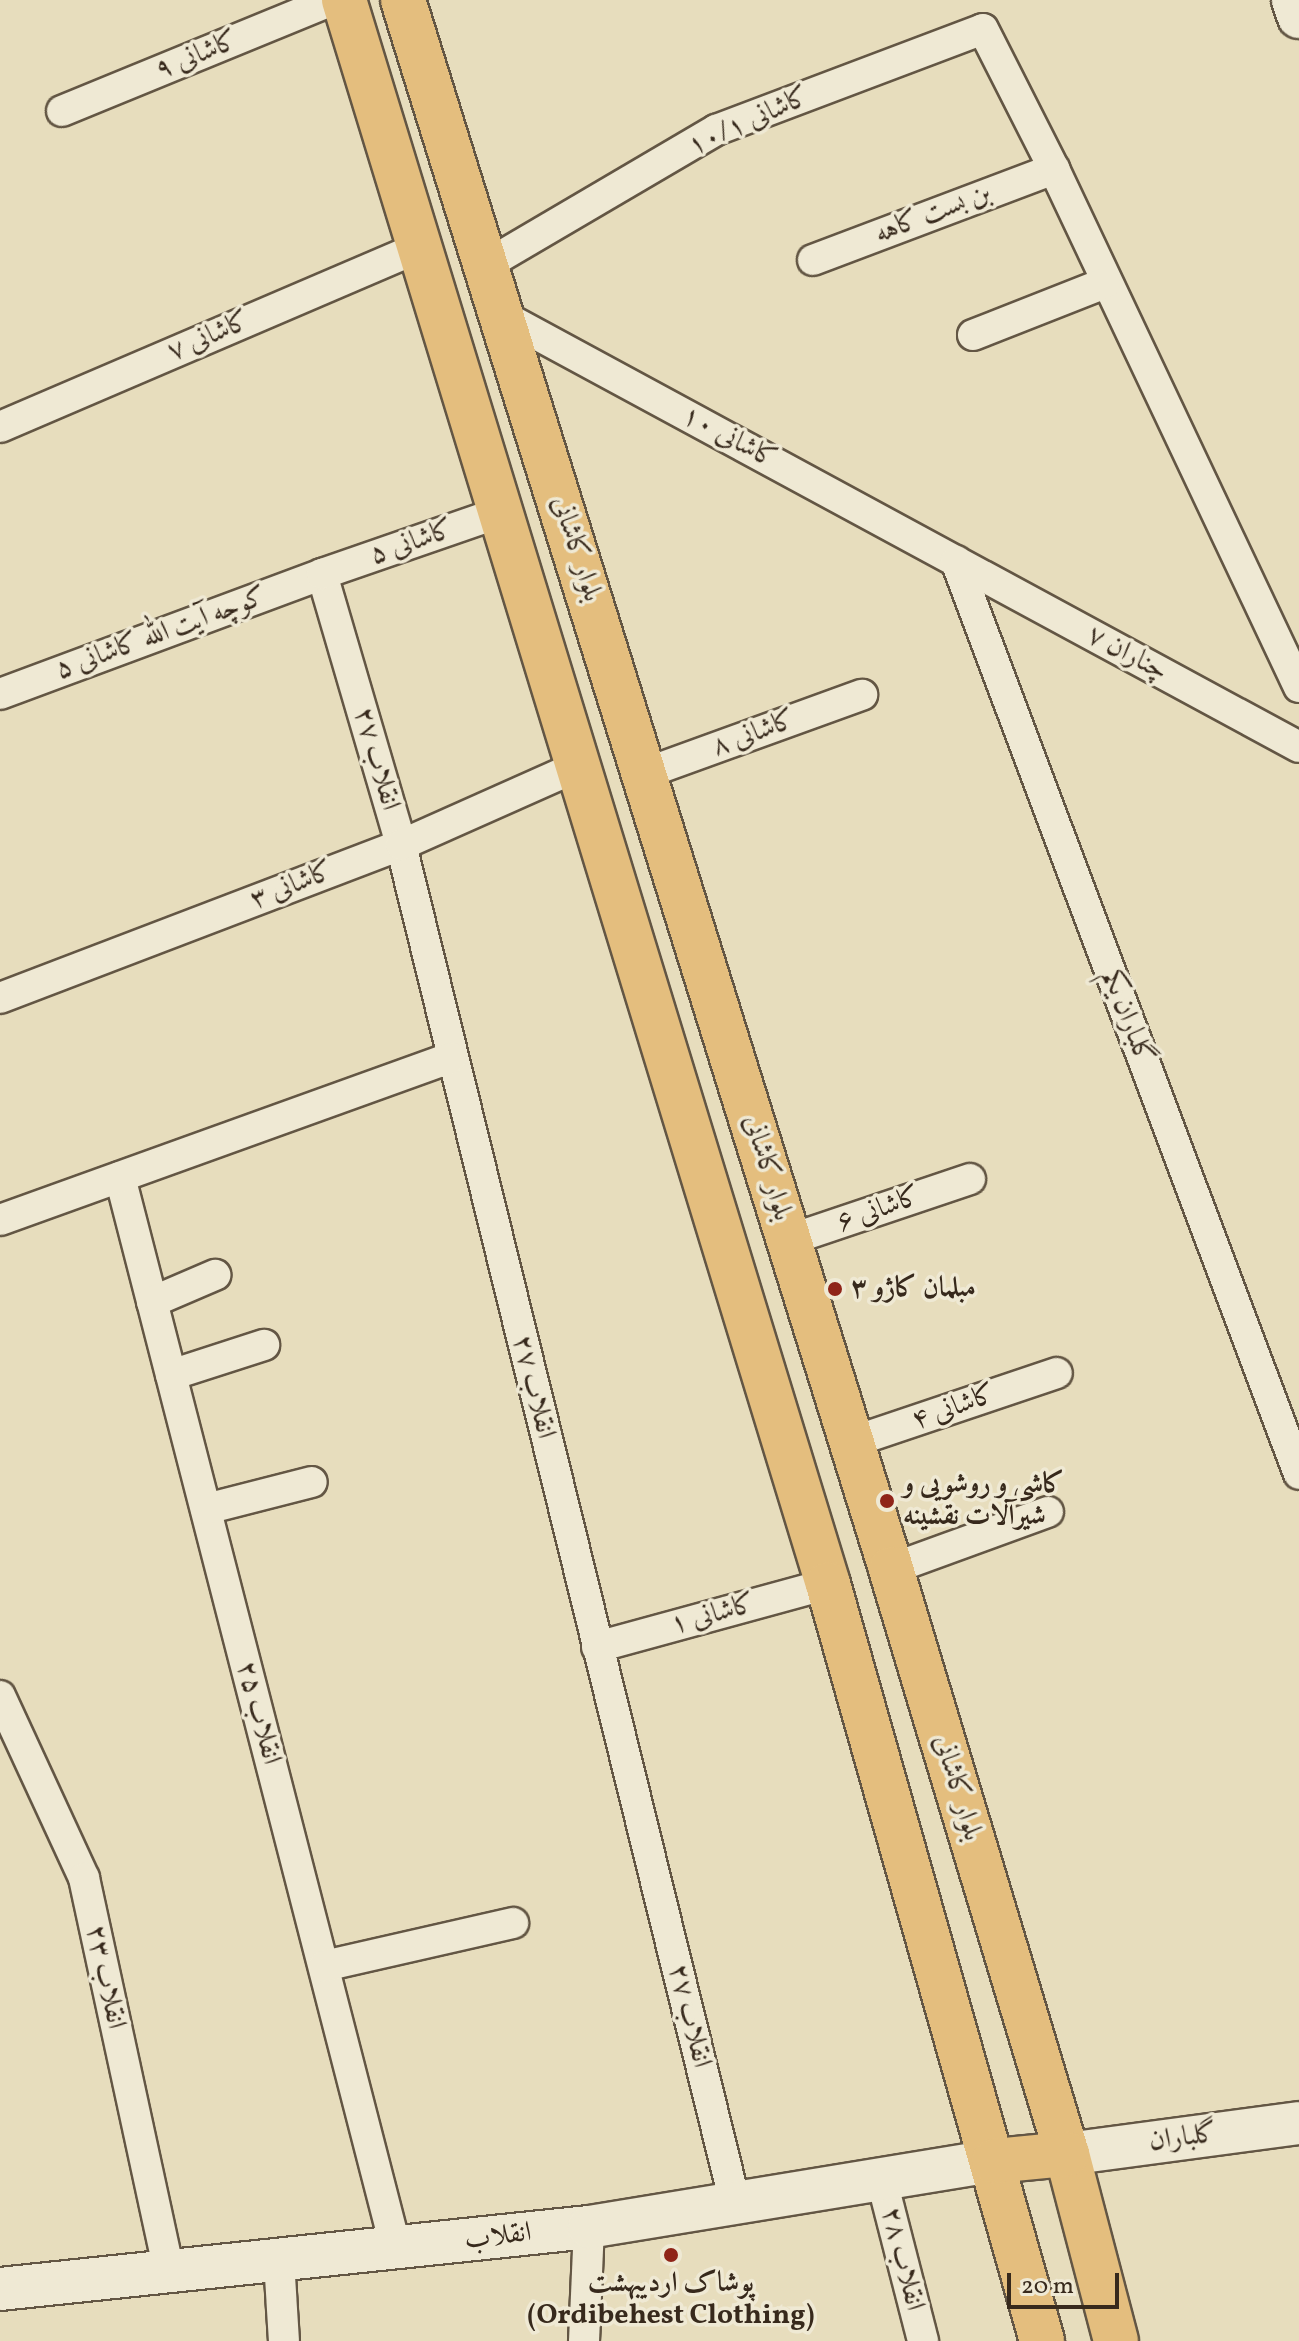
<!DOCTYPE html>
<html>
<head>
<meta charset="utf-8">
<style>
	body { margin:0 }
	#map { position:relative; width:1299px; height:2341px; overflow:hidden; background:#e7ddbd; font-family:Vollkorn,Amiri,serif }
	div>[style] { position:absolute }
	.roads { filter:drop-shadow(2px 0 #635644) drop-shadow(-2px 0 #635644) drop-shadow(0 2px #635644) drop-shadow(0 -2px #635644) }
	.street>* { height:30px; margin:-15px; padding:0 15px; transform-origin:15px; border-radius:15px; background:#efe9d4 }
	.secondary>* { height:42px; margin:-21px; padding:0 21px; transform-origin:21px; border-radius:21px; background:#efe9d4 }
	.primary>* { height:44px; margin:-22px; padding:0 22px; transform-origin:22px; border-radius:22px; background:#e4be7e }
	.dots>* { width:22px; height:22px; translate:-50% -50%; box-sizing:border-box; border:4px solid #efe9d4; border-radius:50% }
	span { translate:-50% -50%; white-space:nowrap; text-align:center; line-height:1.15; -webkit-text-stroke:7px #efe9d4; paint-order:stroke }
	.street-label { font-size:28px; color:#37291c }
	.poi-label { font-size:28px; color:#37291c; font-weight:700 }
	.left { translate:0 -50%; text-align:left }
	.scale { position:absolute; left:1007px; top:2273px; width:112px; height:36px; box-sizing:border-box; border:4px solid #37291c; border-top:0; padding-left:10px; font-size:24px; line-height:28px; white-space:nowrap; color:#37291c; -webkit-text-stroke:6px #efe9d4; paint-order:stroke }
</style>
</head>
<body>
<div id="map">
	<div class="roads">
		<div class="street">
			<div style="left:62px;top:111px;width:293px;rotate:-22.3deg"></div>
			<div style="left:813px;top:260px;width:258px;rotate:-20.7deg"></div>
			<div style="left:486px;top:265px;width:267px;rotate:-30.4deg"></div>
			<div style="left:716px;top:130px;width:285px;rotate:-20.7deg"></div>
			<div style="left:983px;top:29px;width:157px;rotate:63.1deg"></div>
			<div style="left:1054px;top:169px;width:573px;rotate:64.69deg"></div>
			<div style="left:501px;top:315px;width:907px;rotate:28.43deg"></div>
			<div style="left:973px;top:335px;width:142px;rotate:-21.5deg"></div>
			<div style="left:0;top:427px;width:454px;rotate:-23.2deg"></div>
			<div style="left:956px;top:561px;width:975px;rotate:69.41deg"></div>
			<div style="left:322px;top:574px;width:282px;rotate:73.7deg"></div>
			<div style="left:401px;top:845px;width:1398px;rotate:76.18deg"></div>
			<div style="left:0;top:694px;width:344px;rotate:-20.4deg"></div>
			<div style="left:322px;top:574px;width:189px;rotate:-19.1deg"></div>
			<div style="left:646px;top:773px;width:230px;rotate:-19.9deg"></div>
			<div style="left:0;top:998px;width:429px;rotate:-20.9deg"></div>
			<div style="left:401px;top:845px;width:197px;rotate:-24deg"></div>
			<div style="left:120px;top:1177px;width:1107px;rotate:75.56deg"></div>
			<div style="left:0;top:1220px;width:479px;rotate:-19.8deg"></div>
			<div style="left:789px;top:1240px;width:191px;rotate:-18.6deg"></div>
			<div style="left:152px;top:1302px;width:69px;rotate:-23.2deg"></div>
			<div style="left:171px;top:1375px;width:98px;rotate:-17.9deg"></div>
			<div style="left:852px;top:1442px;width:216px;rotate:-18.6deg"></div>
			<div style="left:206px;top:1509px;width:109px;rotate:-14.3deg"></div>
			<div style="left:891px;top:1569px;width:167px;rotate:-20deg"></div>
			<div style="left:597px;top:1647px;width:239px;rotate:-15.3deg"></div>
			<div style="left:0;top:1696px;width:200px;rotate:65.2deg"></div>
			<div style="left:84px;top:1878px;width:403px;rotate:77.8deg"></div>
			<div style="left:324px;top:1966px;width:194px;rotate:-12.8deg"></div>
			<div style="left:881px;top:2177px;width:169px;rotate:75.6deg"></div>
			<div style="left:279px;top:2260px;width:81px;rotate:86.5deg"></div>
			<div style="left:584px;top:2341px;width:114px;rotate:-87.5deg"></div>
		</div>
		<div class="secondary">
			<div style="left:1293px;top:0;width:18px;rotate:71deg"></div>
			<div style="left:1067px;top:2154px;width:234px;rotate:-7.6deg"></div>
			<div style="left:0;top:2289px;width:592px;rotate:-6.01deg"></div>
			<div style="left:589px;top:2227px;width:410px;rotate:-9.3deg"></div>
		</div>
		<div class="primary">
			<div style="left:344px;top:0;width:1656px;rotate:73.01deg"></div>
			<div style="left:828px;top:1584px;width:787px;rotate:74.21deg"></div>
			<div style="left:403px;top:0;width:1643px;rotate:72.72deg"></div>
			<div style="left:891px;top:1569px;width:611px;rotate:73.26deg"></div>
			<div style="left:1067px;top:2154px;width:193px;rotate:75.3deg"></div>
			<div style="left:994px;top:2161px;width:73px;rotate:-5.5deg"></div>
		</div>
	</div>
	<div class="dots">
		<div style="left:835px;top:1289px;background:#8f2418"></div>
		<div style="left:887px;top:1501px;background:#8f2418"></div>
		<div style="left:671px;top:2255px;background:#8f2418"></div>
	</div>
	<div class="street-label">
		<span style="left:197px;top:56px;rotate:-22deg">۹ کاشانی</span>
		<span style="left:749px;top:122px;rotate:-24deg">۱۰/۱ کاشانی</span>
		<span style="left:933px;top:214px;rotate:-21deg">بن بست کاهه</span>
		<span style="left:209px;top:337px;rotate:-23deg">۷ کاشانی</span>
		<span style="left:729px;top:438px;rotate:28deg">۱۰ کاشانی</span>
		<span style="left:412px;top:543px;rotate:-19deg">۵ کاشانی</span>
		<span style="left:576px;top:549px;rotate:72deg">بلوار کاشانی</span>
		<span style="left:161px;top:634px;rotate:-20deg">کوچه آیت الله کاشانی ۵</span>
		<span style="left:1127px;top:654px;rotate:28deg">چناران ۷</span>
		<span style="left:754px;top:734px;rotate:-20deg">۸ کاشانی</span>
		<span style="left:376px;top:759px;rotate:74deg">انقلاب ۲۷</span>
		<span style="left:292px;top:886px;rotate:-21deg">۳ کاشانی</span>
		<span style="left:1127px;top:1017px;rotate:69deg">گلباران یکم</span>
		<span style="left:767px;top:1168px;rotate:73deg">بلوار کاشانی</span>
		<span style="left:879px;top:1210px;rotate:-19deg">۶ کاشانی</span>
		<span style="left:533px;top:1387px;rotate:76deg">انقلاب ۲۷</span>
		<span style="left:954px;top:1408px;rotate:-19deg">۴ کاشانی</span>
		<span style="left:713px;top:1615px;rotate:-15deg">۱ کاشانی</span>
		<span style="left:258px;top:1713px;rotate:75deg">انقلاب ۲۵</span>
		<span style="left:957px;top:1788px;rotate:73deg">بلوار کاشانی</span>
		<span style="left:105px;top:1977px;rotate:78deg">انقلاب ۲۳</span>
		<span style="left:689px;top:2016px;rotate:76deg">انقلاب ۲۷</span>
		<span style="left:1183px;top:2138px;rotate:-7deg">گلباران</span>
		<span style="left:498px;top:2237px;rotate:-7deg">انقلاب</span>
		<span style="left:902px;top:2259px;rotate:76deg">۲۸ انقلاب</span>
	</div>
	<div class="poi-label">
		<span class="left" style="left:851px;top:1289px">مبلمان کاژو ۳</span>
		<span class="left" style="left:903px;top:1501px">کاشی و روشویی و<br>شیرآلات نقشینه</span>
		<span style="left:671px;top:2300px">پوشاک اردیبهشت<br>(Ordibehest Clothing)</span>
	</div>
	<div class="scale">20 m</div>
</div>
</body>
</html>
